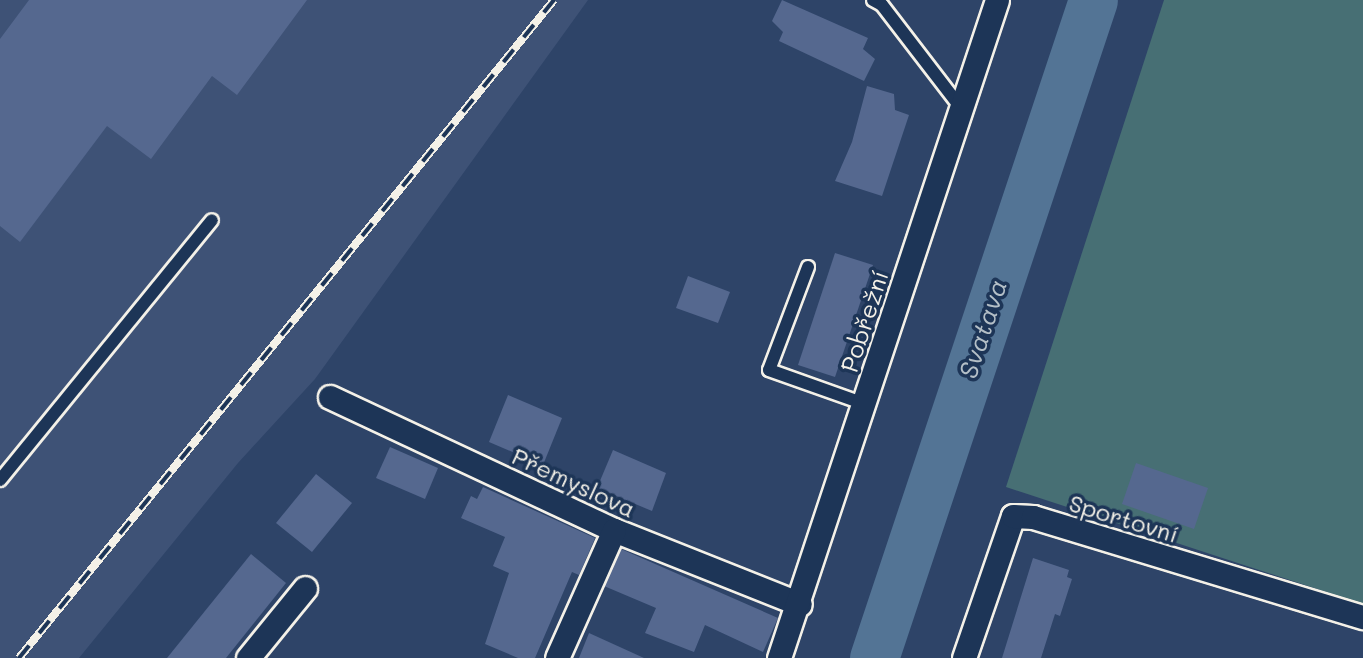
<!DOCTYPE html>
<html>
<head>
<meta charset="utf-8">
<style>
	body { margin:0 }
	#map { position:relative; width:1363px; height:658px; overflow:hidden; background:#2e4468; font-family:Mali,sans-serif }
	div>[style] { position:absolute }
	.built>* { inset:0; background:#3e5276 }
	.green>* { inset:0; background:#476f74 }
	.river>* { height:49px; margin:-24.5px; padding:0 24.5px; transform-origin:24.5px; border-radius:24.5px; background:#537495 }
	.building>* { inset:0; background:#55688f }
	.roads { filter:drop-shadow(2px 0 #f4f1e8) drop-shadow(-2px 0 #f4f1e8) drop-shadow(0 2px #f4f1e8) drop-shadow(0 -2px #f4f1e8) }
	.service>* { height:12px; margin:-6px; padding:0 6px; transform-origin:6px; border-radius:6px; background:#1d3557 }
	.minor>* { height:23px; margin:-11.5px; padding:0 11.5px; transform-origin:11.5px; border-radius:11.5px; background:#1d3557 }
	.rail>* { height:8px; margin-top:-4px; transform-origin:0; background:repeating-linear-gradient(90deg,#1d3557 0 16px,#f4f1e8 0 32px); box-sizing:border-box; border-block:2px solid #f4f1e8 }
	span { translate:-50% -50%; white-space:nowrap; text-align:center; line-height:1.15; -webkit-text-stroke:7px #1d3557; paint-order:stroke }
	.street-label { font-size:24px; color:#f4f1e8 }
	.water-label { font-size:26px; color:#b4bfc7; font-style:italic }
</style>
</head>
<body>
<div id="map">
	<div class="built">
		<div style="clip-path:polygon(0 0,588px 0,315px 379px,238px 463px,79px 658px,0 658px)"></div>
	</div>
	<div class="green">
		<div style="clip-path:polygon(1164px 0,1363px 0,1363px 604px,1006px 487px)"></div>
	</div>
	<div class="river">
		<div style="left:874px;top:658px;width:693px;rotate:-71.59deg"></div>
	</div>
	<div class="building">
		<div style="clip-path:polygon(29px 0,307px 0,237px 95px,212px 76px,151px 159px,107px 126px,20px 242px,0 226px,0 39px)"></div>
		<div style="clip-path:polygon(782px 0,868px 38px,863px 49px,875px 59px,864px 81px,779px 41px,783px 32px,772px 21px)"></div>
		<div style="clip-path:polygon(867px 86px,894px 94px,895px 110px,909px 115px,882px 196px,835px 181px,852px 142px)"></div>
		<div style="clip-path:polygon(835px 253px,873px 265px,835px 377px,798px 365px)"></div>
		<div style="clip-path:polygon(688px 276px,730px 292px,718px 323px,676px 308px)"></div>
		<div style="clip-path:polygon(508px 395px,562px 418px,543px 465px,489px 442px)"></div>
		<div style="clip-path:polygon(390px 447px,438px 468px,425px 499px,376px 478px)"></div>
		<div style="clip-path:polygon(613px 450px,666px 473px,652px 511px,597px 488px)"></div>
		<div style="clip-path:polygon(1136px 463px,1208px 488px,1194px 529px,1122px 504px)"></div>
		<div style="clip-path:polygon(316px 474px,352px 503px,312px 552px,276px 523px)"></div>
		<div style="clip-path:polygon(483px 487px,595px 538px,579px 575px,572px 572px,535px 658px,518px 658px,485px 644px,509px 573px,493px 566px,505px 537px,461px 518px,471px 496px,477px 499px)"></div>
		<div style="clip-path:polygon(621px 549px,778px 618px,763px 652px,705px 625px,694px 652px,645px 633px,656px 608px,604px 586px)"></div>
		<div style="clip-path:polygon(251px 554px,286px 583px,226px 658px,167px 658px)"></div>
		<div style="clip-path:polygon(1033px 558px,1069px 570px,1067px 577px,1072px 579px,1060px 616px,1055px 614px,1041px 658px,1002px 658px)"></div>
		<div style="clip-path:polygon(589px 633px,644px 658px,579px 658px)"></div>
	</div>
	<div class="roads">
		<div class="service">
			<div style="left:873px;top:0;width:10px;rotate:29deg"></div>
			<div style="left:882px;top:5px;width:130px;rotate:52.5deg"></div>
			<div style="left:808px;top:267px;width:110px;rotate:110.7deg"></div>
			<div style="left:769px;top:370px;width:102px;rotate:19.5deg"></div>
			<div style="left:0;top:480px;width:335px;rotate:-50.8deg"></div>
		</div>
		<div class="minor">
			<div style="left:330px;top:397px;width:314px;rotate:25.1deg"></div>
			<div style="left:614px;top:530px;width:200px;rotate:21.7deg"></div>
			<div style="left:248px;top:658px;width:90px;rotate:-50.8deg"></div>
			<div style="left:557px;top:658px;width:140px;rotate:-66deg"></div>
			<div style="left:779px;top:658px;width:693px;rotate:-71.67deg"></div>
			<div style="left:964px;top:658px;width:150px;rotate:-71deg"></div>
			<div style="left:1013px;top:516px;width:20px;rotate:3deg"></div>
			<div style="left:1033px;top:517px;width:345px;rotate:16.9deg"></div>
		</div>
	</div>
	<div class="rail">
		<div style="left:19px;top:658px;width:848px;rotate:-50.89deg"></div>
	</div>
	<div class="street-label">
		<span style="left:864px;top:321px;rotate:-72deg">Pobřežní</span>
		<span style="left:574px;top:482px;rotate:25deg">Přemyslova</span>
		<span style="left:1124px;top:518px;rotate:17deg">Sportovní</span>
	</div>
	<div class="water-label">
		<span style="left:983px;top:329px;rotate:-72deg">Svatava</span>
	</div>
</div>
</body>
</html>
